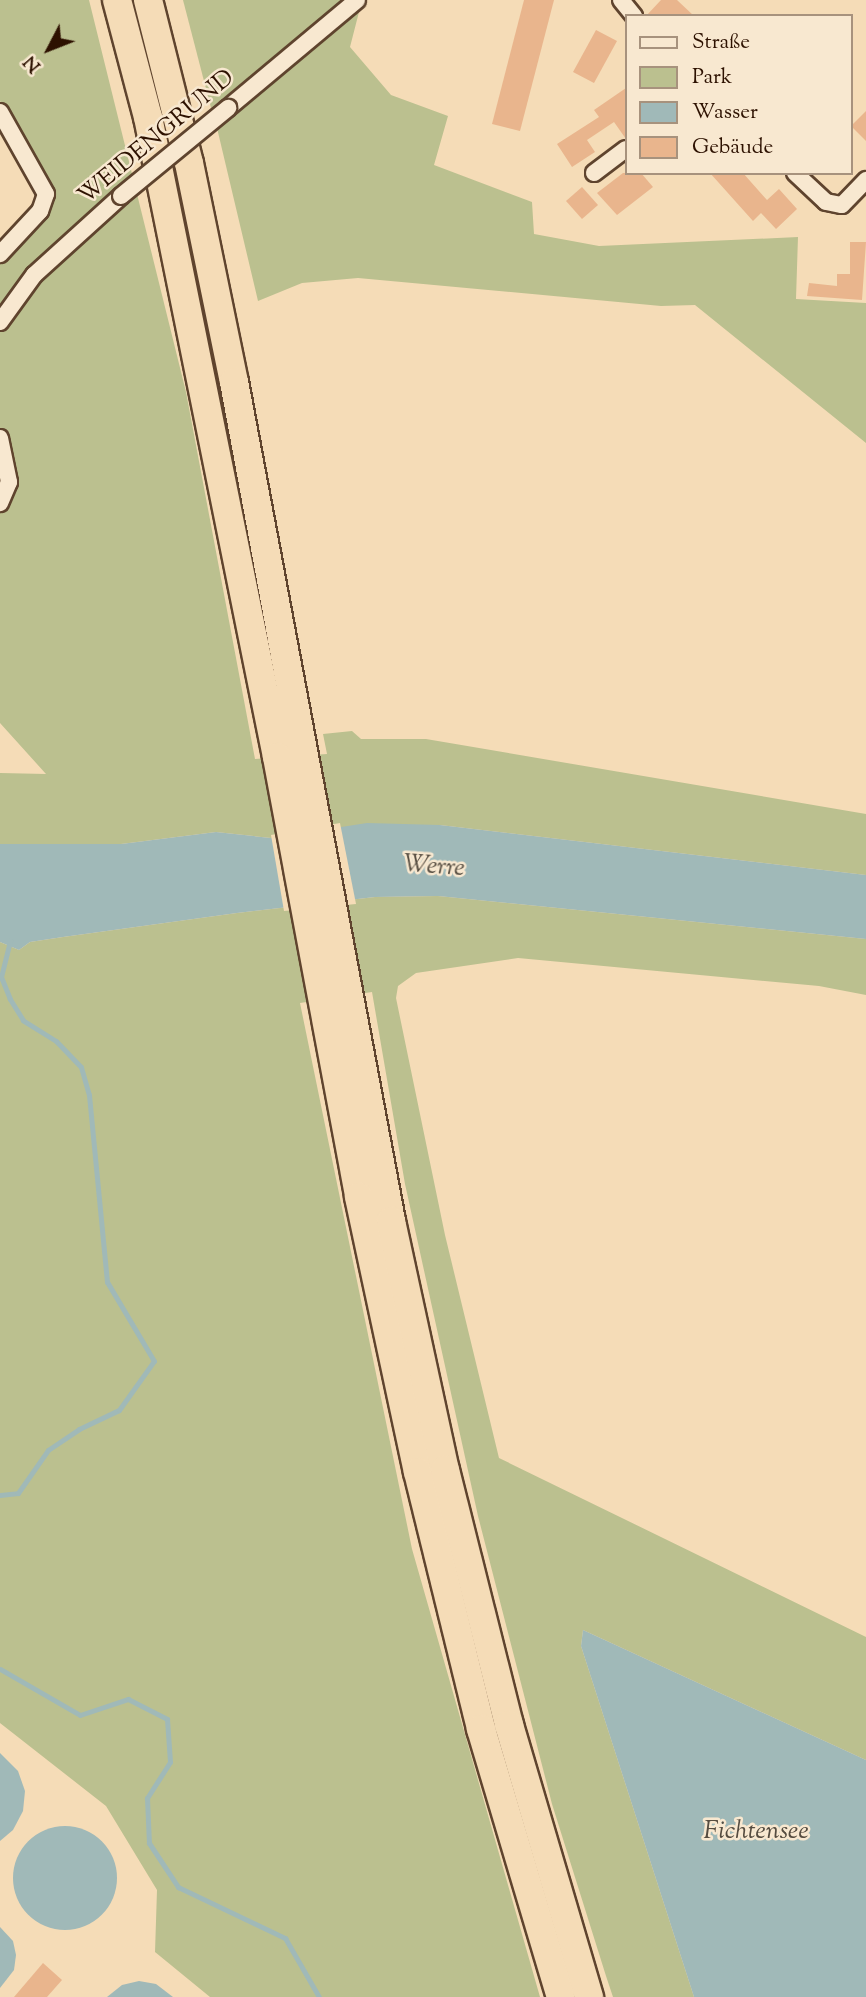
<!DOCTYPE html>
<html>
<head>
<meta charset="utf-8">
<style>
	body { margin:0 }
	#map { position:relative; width:866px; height:1997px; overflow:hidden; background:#f5dcb7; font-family:"Sorts Mill Goudy",serif }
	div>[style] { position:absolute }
	.green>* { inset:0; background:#bbc08f }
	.water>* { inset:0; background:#a0b9b8 }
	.round { border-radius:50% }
	.pier>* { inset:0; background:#f5dcb7 }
	.stream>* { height:5px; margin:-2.5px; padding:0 2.5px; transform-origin:2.5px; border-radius:2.5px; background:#a0b9b8 }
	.building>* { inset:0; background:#e9b58d }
	.roads { filter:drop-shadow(2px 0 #5f442e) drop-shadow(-2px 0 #5f442e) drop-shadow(0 2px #5f442e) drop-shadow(0 -2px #5f442e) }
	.minor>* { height:16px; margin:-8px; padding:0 8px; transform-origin:8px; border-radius:8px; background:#f8e8d0 }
	.motorway>* { height:28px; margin:-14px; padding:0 14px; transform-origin:14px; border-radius:14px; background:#f5dcb7 }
	.bridges { filter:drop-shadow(2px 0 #5f442e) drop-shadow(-2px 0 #5f442e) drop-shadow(0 2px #5f442e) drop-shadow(0 -2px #5f442e) }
	.minor-bridge>* { height:16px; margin:-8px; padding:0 8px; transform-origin:8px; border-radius:8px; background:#f8e8d0 }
	span { translate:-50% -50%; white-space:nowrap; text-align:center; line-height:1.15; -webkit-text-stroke:5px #f8e8d0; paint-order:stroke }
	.street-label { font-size:24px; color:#2d1100 }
	.water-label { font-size:26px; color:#554c40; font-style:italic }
	.legend { position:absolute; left:625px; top:14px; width:228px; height:161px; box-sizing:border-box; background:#f8e8d0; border:2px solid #a7927d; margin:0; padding:9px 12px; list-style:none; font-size:21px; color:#2d1100 }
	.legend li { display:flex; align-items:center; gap:14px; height:35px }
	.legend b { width:35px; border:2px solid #a7927d }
	.north { position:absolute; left:14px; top:14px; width:70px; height:70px; -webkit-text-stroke:5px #f8e8d0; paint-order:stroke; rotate:228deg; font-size:19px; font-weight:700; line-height:28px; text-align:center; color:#2d1100 }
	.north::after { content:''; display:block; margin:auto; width:24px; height:32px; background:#2d1100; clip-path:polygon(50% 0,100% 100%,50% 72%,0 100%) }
</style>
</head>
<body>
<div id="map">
	<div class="green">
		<div style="clip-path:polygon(0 0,89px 0,186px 392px,255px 759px,327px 754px,323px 734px,352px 731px,361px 739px,426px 739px,866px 814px,866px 875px,440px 825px,271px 838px,216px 832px,121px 844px,0 844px,0 773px,46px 774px,0 723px,0 258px,52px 202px,0 101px)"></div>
		<div style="clip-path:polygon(183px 0,346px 0,211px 108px)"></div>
		<div style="clip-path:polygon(359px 12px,350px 47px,391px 95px,448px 116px,434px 165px,532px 202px,534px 234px,599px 246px,798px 237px,796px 299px,866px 303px,866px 443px,695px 305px,661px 306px,358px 278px,302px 283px,258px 301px,217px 128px)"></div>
		<div style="clip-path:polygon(438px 896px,866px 939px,866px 995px,819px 986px,518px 958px,416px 973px,398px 986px,396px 998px,445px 1235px,499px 1458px,866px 1637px,866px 1760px,583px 1630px,581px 1646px,694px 1997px,613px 1997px,606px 1976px,552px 1804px,478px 1516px,405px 1184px,372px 992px,300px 1003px,412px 1549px,540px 1997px,210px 1997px,155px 1952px,157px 1890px,106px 1806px,0 1723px,0 942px,19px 950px,30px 942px,63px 937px,237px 913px,375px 897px)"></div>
	</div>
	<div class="water">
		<div style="clip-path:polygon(367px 823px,440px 825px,866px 875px,866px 939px,438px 896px,375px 897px,237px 913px,63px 937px,30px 942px,19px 950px,0 942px,0 844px,121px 844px,216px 832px,271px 838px)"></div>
		<div style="clip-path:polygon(583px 1630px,866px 1760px,866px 1997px,694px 1997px,581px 1646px)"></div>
		<div style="clip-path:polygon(0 1753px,18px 1771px,25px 1791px,23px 1811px,13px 1830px,0 1841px)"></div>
		<div class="round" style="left:13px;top:1826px;width:104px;height:104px"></div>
		<div style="clip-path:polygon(0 1927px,13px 1941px,16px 1955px,14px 1970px,0 1988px)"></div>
		<div style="clip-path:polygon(139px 1981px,156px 1984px,173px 1997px,107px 1997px,122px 1985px)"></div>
	</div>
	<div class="pier">
		<div style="clip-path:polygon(340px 823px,356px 904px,284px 911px,271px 835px)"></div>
	</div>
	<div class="stream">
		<div style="left:0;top:1495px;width:18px;rotate:-6deg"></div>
		<div style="left:18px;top:1493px;width:52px;rotate:-55.1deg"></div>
		<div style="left:48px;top:1450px;width:37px;rotate:-34deg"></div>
		<div style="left:79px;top:1429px;width:44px;rotate:-25.4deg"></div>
		<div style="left:119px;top:1410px;width:60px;rotate:-54.5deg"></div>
		<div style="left:154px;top:1361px;width:92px;rotate:-120.7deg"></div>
		<div style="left:107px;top:1282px;width:188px;rotate:-95.5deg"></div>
		<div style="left:89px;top:1095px;width:29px;rotate:-106deg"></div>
		<div style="left:81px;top:1067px;width:36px;rotate:-134deg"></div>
		<div style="left:56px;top:1041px;width:39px;rotate:-148deg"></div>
		<div style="left:23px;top:1020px;width:25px;rotate:-122deg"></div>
		<div style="left:10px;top:999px;width:24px;rotate:-112deg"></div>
		<div style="left:1px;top:977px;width:38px;rotate:-76deg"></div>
		<div style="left:0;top:1669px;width:92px;rotate:29.9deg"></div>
		<div style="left:80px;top:1715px;width:51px;rotate:-18.4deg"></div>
		<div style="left:128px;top:1699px;width:44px;rotate:27.1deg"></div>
		<div style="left:167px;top:1719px;width:43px;rotate:86deg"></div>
		<div style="left:170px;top:1762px;width:43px;rotate:122.6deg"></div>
		<div style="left:147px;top:1798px;width:45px;rotate:87.5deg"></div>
		<div style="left:149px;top:1843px;width:53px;rotate:56.6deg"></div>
		<div style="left:178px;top:1887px;width:119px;rotate:25.5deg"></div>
		<div style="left:285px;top:1938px;width:68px;rotate:60deg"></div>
	</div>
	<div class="building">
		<div style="clip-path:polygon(524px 0,554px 0,520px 131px,492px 124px)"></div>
		<div style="clip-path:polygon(661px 0,677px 0,694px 16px,646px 16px)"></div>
		<div style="clip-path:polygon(596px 30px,617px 41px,594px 83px,573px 72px)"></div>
		<div style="clip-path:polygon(626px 88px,626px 139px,614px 122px,587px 140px,595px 152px,572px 167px,557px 144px,599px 117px,594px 110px)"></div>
		<div style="clip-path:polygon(866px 111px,866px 141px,851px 126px)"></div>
		<div style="clip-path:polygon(623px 173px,641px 173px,653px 187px,617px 215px,597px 193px)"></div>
		<div style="clip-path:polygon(710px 173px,743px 173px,767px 200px,779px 189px,797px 209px,776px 229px,761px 213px,753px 221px)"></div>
		<div style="clip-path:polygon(582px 187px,598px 205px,582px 219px,566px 201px)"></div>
		<div style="clip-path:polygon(850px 242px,866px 242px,862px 300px,807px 296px,809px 283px,837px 286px,837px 274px,850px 274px)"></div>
		<div style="clip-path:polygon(43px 1963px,62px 1980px,47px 1997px,14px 1997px)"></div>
	</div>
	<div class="roads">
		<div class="minor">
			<div style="left:621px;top:0;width:21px;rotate:51deg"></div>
			<div style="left:228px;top:108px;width:168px;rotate:-39.9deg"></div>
			<div style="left:0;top:112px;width:94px;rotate:60.7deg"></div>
			<div style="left:46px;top:194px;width:18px;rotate:109deg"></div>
			<div style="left:40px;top:211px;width:59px;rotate:132.9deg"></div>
			<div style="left:594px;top:173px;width:40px;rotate:-37deg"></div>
			<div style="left:795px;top:173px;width:42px;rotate:43.1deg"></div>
			<div style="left:826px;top:202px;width:16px;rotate:11deg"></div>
			<div style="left:842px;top:205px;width:35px;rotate:-46deg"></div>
			<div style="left:0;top:322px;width:58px;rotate:-54.1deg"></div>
			<div style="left:34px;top:275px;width:118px;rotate:-42.2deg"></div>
			<div style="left:0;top:438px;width:45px;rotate:78.4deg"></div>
			<div style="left:9px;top:482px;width:23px;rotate:113deg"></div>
		</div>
		<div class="motorway">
			<div style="left:117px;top:0;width:121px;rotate:75.2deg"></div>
			<div style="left:148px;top:117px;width:653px;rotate:78.6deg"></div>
			<div style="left:277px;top:757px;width:448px;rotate:79.4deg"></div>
			<div style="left:359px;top:1197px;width:281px;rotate:77.9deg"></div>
			<div style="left:418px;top:1472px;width:265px;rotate:76.2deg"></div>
			<div style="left:481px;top:1729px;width:280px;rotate:73.4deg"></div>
			<div style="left:148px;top:0;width:168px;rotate:75.9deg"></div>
			<div style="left:189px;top:163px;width:224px;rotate:78.4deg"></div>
			<div style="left:234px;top:382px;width:854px;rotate:79.4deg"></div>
			<div style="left:391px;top:1221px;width:255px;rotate:77.8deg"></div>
			<div style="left:445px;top:1470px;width:263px;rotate:75.9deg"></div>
			<div style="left:509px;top:1725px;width:284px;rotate:73.6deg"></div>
		</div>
	</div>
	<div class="bridges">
		<div class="minor-bridge">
			<div style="left:121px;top:196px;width:139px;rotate:-39.4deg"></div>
		</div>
	</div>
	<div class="street-label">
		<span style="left:157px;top:138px;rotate:-40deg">WEIDENGRUND</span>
	</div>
	<div class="water-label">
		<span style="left:434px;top:867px;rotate:4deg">Werre</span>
		<span style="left:756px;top:1832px">Fichtensee</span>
	</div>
	<ul class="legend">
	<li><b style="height:9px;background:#f8e8d0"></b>Straße</li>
	<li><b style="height:19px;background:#bbc08f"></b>Park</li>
	<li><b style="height:19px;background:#a0b9b8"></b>Wasser</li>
	<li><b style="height:19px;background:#e9b58d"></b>Gebäude</li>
	</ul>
	<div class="north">N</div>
</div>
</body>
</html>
